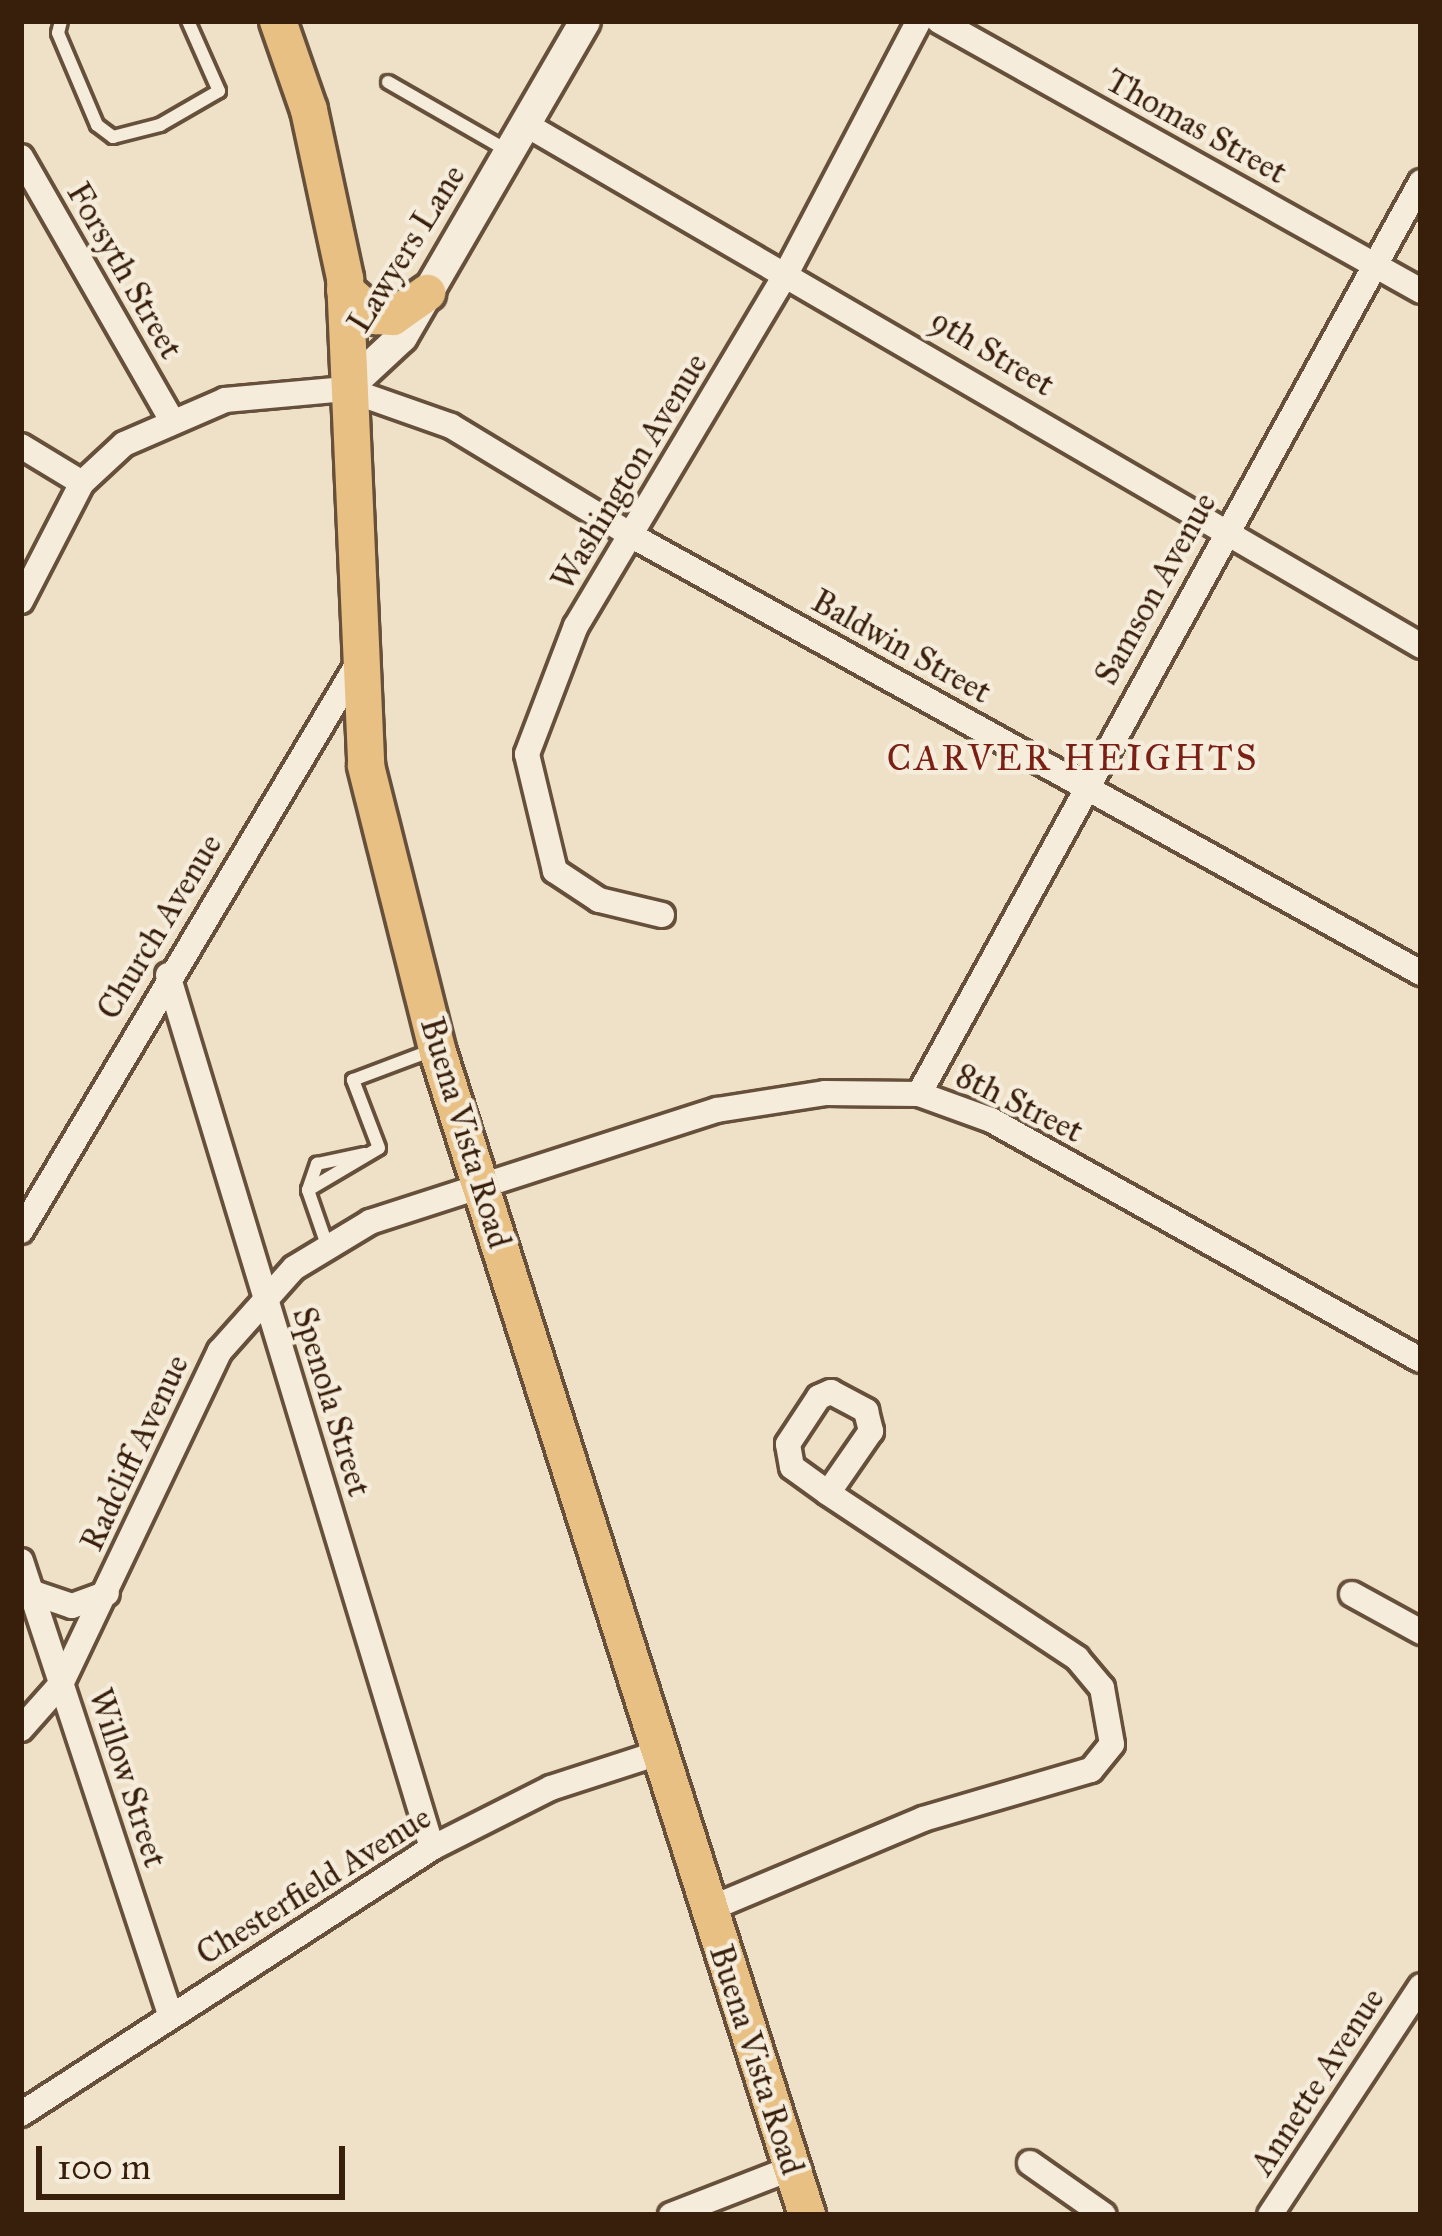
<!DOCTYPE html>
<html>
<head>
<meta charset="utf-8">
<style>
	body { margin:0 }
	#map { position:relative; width:1442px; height:2236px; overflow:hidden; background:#efe1c7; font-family:"IM FELL Great Primer",serif }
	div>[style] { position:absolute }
	.roads { filter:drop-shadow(3px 0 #66503b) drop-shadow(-3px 0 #66503b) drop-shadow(0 3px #66503b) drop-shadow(0 -3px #66503b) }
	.service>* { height:12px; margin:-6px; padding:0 6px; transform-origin:6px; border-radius:6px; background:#f5ecdb }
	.minor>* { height:24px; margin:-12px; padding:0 12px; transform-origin:12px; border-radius:12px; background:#f5ecdb }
	.tertiary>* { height:30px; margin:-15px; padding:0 15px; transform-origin:15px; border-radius:15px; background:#f5ecdb }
	.primary>* { height:36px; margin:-18px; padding:0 18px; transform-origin:18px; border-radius:18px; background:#e8c084 }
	span { translate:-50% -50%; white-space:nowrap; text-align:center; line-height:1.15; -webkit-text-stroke:9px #f5ecdb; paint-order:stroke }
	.street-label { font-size:33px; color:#381f0c }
	.neighbourhood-label { font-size:36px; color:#7a1f14; letter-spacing:3px }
	.frame { position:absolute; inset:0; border:24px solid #381f0c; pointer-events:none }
	.scale { position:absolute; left:36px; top:2146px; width:309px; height:54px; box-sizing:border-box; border:6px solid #381f0c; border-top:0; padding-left:15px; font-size:36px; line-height:42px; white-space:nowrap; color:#381f0c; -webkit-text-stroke:9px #f5ecdb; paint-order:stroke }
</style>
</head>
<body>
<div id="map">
	<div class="roads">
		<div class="service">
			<div style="left:61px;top:21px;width:12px;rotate:104deg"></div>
			<div style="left:58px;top:33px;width:100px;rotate:67deg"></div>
			<div style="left:97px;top:125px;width:20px;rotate:37deg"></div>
			<div style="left:113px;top:137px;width:49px;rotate:-14.3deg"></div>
			<div style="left:160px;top:125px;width:68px;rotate:-30deg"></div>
			<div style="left:219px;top:91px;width:77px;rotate:-113.9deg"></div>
			<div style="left:388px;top:82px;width:138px;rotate:29.9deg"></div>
			<div style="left:308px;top:1190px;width:28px;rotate:-71deg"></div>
			<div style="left:317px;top:1164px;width:49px;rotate:-11.8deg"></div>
			<div style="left:327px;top:1245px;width:58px;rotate:-109.1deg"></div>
			<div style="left:308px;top:1190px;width:82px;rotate:-30.6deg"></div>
			<div style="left:379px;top:1148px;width:73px;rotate:-110.9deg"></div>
			<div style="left:353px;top:1080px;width:82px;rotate:-20.6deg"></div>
		</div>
		<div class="minor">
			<div style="left:939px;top:21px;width:552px;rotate:29.26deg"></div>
			<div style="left:525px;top:124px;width:1037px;rotate:30.22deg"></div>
			<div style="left:21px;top:157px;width:300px;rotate:60.2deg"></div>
			<div style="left:21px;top:446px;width:71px;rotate:31.2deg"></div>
			<div style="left:21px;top:601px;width:133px;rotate:-62.7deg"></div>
			<div style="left:82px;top:483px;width:57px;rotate:-42.9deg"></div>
			<div style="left:124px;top:444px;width:110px;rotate:-23.5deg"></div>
			<div style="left:225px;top:400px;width:121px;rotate:-5.2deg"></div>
			<div style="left:346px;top:389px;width:111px;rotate:19.4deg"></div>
			<div style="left:451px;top:426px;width:214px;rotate:31.2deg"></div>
			<div style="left:634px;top:537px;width:900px;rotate:28.99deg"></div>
			<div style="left:662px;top:915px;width:65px;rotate:-166.6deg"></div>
			<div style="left:599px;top:900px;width:53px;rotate:-146.6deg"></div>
			<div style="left:555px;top:871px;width:120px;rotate:-103.5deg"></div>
			<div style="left:527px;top:754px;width:137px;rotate:-69.1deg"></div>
			<div style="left:576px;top:626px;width:412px;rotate:-59.2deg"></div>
			<div style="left:787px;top:272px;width:284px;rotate:-62.3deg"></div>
			<div style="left:168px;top:975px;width:912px;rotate:73.17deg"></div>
			<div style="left:919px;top:1094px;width:1041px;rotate:-61.17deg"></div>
			<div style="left:21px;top:1231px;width:664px;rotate:-59.3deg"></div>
			<div style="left:21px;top:1561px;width:479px;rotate:71.8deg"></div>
			<div style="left:31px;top:1592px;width:43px;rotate:18.9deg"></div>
			<div style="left:72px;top:1606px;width:37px;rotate:-20deg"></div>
			<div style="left:1352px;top:1594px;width:79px;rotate:28.8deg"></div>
			<div style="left:21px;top:1729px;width:60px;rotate:-48.4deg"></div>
			<div style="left:61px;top:1684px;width:369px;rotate:-64.5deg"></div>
			<div style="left:220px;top:1351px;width:111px;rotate:-48.3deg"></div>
			<div style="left:294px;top:1268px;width:89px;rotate:-31.2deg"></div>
			<div style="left:370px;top:1222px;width:365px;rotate:-17.9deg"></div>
			<div style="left:717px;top:1110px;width:109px;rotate:-8.9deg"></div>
			<div style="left:825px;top:1093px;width:94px;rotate:0.6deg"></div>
			<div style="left:919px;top:1094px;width:77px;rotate:19.9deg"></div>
			<div style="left:991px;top:1120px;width:492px;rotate:29.2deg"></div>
			<div style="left:707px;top:1910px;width:234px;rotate:-22.8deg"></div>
			<div style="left:923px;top:1819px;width:175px;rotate:-16.3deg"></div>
			<div style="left:1091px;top:1770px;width:33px;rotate:-51deg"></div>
			<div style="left:1112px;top:1744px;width:57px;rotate:-100.1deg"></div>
			<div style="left:1102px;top:1688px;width:39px;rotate:-130deg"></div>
			<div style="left:1077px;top:1658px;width:299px;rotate:-146.5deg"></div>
			<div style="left:828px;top:1493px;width:44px;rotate:-144.2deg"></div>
			<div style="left:792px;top:1467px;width:23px;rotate:-100deg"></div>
			<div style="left:788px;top:1444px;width:56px;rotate:-56.6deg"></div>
			<div style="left:819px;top:1397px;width:13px;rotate:-23deg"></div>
			<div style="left:831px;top:1392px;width:40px;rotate:28deg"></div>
			<div style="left:866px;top:1411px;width:21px;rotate:76deg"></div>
			<div style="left:871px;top:1431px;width:75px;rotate:124.7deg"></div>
			<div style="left:21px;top:2114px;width:490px;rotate:-32.9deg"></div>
			<div style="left:432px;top:1848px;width:133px;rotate:-26.8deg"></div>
			<div style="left:551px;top:1788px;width:117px;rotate:-18deg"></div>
			<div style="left:1030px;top:2163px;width:90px;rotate:35.1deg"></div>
			<div style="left:671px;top:2215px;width:130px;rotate:-21.2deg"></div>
			<div style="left:1270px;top:2215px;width:274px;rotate:-56.6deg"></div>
		</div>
		<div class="tertiary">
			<div style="left:346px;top:389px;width:76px;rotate:-42.9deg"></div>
			<div style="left:402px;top:337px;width:365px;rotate:-59.9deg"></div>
		</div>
		<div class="primary">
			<div style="left:278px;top:21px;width:94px;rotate:70.8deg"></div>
			<div style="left:309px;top:110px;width:172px;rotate:77.9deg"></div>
			<div style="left:345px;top:278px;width:488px;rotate:87.5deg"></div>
			<div style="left:366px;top:766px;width:292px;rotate:75.9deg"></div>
			<div style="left:437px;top:1049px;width:1223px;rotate:72.39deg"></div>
			<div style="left:345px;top:290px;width:40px;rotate:41deg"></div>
			<div style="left:375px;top:316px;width:18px;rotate:3deg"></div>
			<div style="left:393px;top:317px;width:42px;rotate:-35.2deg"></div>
		</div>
	</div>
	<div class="street-label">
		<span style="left:1196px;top:127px;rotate:29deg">Thomas Street</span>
		<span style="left:407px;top:249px;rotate:-58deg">Lawyers Lane</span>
		<span style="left:124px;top:271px;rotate:60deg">Forsyth Street</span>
		<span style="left:992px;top:353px;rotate:31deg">9th Street</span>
		<span style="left:630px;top:472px;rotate:-59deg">Washington Avenue</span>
		<span style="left:1156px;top:589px;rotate:-61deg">Samson Avenue</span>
		<span style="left:901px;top:647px;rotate:29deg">Baldwin Street</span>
		<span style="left:160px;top:927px;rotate:-59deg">Church Avenue</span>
		<span style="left:1019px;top:1104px;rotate:26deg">8th Street</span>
		<span style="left:465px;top:1133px;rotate:73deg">Buena Vista Road</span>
		<span style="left:331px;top:1402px;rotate:73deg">Spenola Street</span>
		<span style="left:135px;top:1453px;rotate:-65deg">Radcliff Avenue</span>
		<span style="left:127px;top:1778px;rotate:72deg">Willow Street</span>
		<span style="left:314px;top:1886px;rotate:-32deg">Chesterfield Avenue</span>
		<span style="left:756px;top:2060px;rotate:72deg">Buena Vista Road</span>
		<span style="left:1318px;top:2082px;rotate:-57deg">Annette Avenue</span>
	</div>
	<div class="neighbourhood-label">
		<span style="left:1073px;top:759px">CARVER HEIGHTS</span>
	</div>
	<div class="frame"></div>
	<div class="scale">100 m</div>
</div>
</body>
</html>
